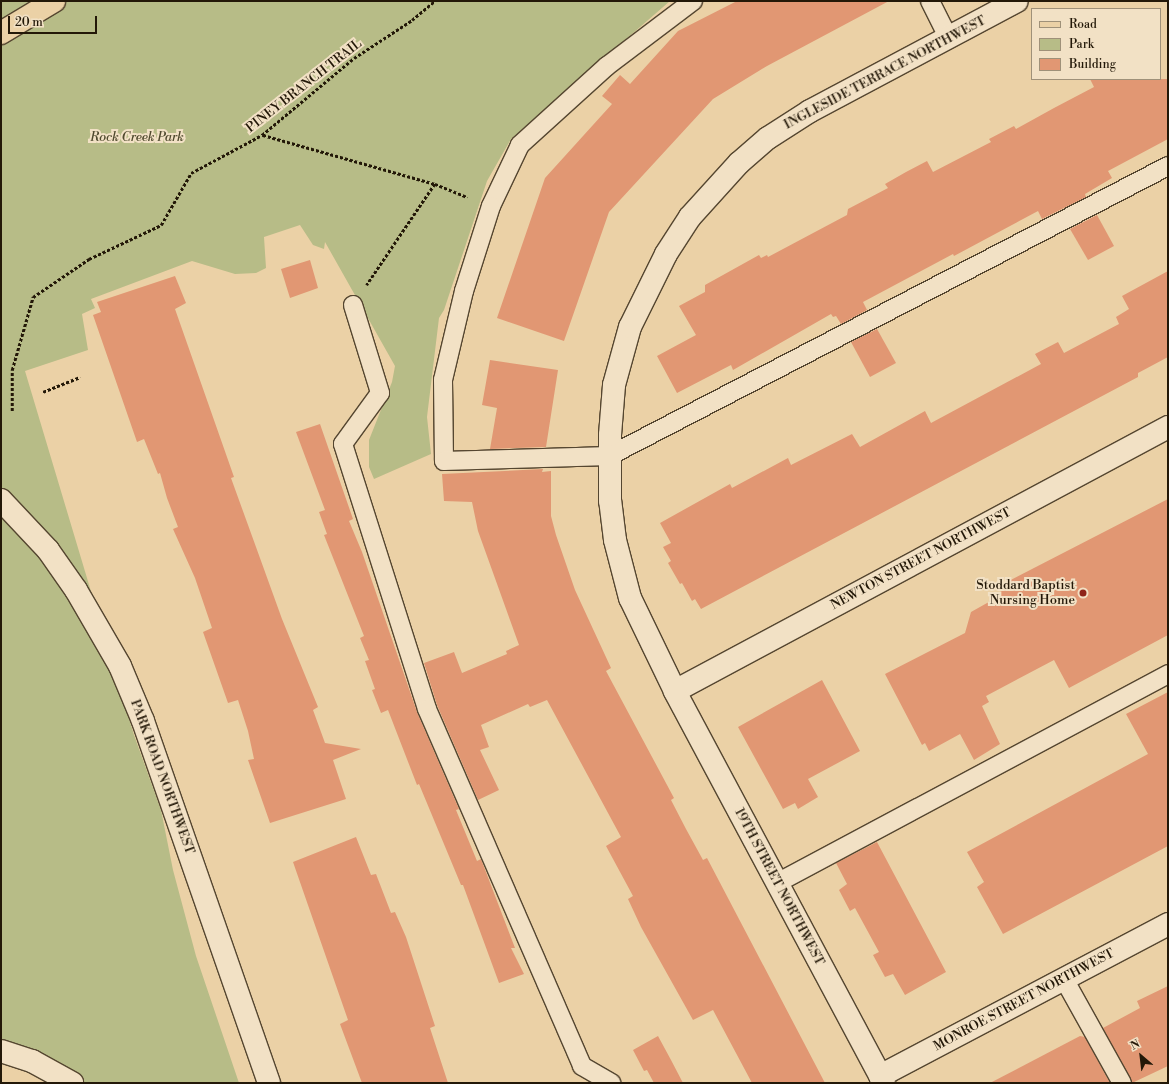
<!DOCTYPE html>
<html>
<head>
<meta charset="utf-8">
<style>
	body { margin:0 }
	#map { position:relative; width:1169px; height:1084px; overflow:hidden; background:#ebd1a6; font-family:"Libre Bodoni",serif }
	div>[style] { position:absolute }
	.green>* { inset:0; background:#b7bc87 }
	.building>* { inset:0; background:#e19773 }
	.path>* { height:2.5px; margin-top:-1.25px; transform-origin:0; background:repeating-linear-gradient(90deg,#231808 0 3px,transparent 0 5px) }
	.roads { filter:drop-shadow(1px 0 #554630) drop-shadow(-1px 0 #554630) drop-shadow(0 1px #554630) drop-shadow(0 -1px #554630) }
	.lane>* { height:18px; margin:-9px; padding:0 9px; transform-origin:9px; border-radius:9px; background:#f2e1c5 }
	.street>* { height:22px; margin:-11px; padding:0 11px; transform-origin:11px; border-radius:11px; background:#f2e1c5 }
	.secondary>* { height:22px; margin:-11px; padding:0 11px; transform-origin:11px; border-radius:11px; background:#f2e1c5 }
	.primary>* { height:22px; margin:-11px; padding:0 11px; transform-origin:11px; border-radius:11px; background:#ebd1a6 }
	.dots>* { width:11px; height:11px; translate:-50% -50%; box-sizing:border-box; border:2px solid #f2e1c5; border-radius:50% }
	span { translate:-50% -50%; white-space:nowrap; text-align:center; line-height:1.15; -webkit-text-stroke:4px #f2e1c5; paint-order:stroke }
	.street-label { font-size:13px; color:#231808 }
	.park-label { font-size:13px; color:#4f492e; font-style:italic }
	.poi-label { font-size:13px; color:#231808 }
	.right { translate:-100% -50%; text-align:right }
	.frame { position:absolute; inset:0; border:2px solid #231808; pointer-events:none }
	.legend { position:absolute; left:1031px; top:8px; width:130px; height:72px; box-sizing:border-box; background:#f2e1c5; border:1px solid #9f9179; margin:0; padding:5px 7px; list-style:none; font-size:12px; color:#231808 }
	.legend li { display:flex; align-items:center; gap:8px; height:20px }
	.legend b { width:20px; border:1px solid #9f9179 }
	.north { position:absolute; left:1121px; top:1036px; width:40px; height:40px; -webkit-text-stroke:3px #f2e1c5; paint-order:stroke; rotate:332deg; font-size:11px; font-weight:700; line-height:16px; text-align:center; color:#231808 }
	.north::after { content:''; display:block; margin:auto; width:14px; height:18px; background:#231808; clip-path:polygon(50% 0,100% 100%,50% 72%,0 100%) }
	.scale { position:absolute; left:8px; top:16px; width:89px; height:18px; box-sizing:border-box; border:2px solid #231808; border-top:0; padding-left:5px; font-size:12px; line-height:14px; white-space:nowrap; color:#231808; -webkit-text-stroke:3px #f2e1c5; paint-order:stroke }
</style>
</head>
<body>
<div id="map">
	<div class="green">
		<div style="clip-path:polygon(1px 1px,670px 1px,511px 139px,487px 181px,444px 310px,439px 318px,427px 417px,431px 454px,374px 479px,369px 467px,369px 440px,392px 382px,395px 366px,325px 242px,324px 249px,313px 245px,300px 225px,264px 237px,266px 268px,256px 273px,235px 274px,192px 261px,91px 299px,95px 308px,82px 314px,88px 350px,25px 371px,134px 735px,161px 810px,173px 870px,196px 956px,239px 1083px,67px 1083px,1px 1058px)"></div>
	</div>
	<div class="building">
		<div style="clip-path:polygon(737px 1px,889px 1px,767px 66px,713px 99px,609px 212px,564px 341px,497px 318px,545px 178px,612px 104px,602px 96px,620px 75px,630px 84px,678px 31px)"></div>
		<div style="clip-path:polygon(1090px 79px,1168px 79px,1168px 139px,1108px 171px,1112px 178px,1085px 194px,1086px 197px,1042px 219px,1038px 211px,954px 256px,953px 254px,863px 302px,867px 310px,841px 324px,836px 316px,833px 317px,831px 314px,733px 370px,731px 365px,677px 393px,657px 356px,696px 335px,679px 306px,705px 292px,705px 285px,759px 255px,761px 258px,767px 255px,768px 257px,847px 215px,848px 209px,888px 188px,885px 184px,906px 172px,927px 161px,933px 172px,991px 142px,989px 139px,1014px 126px,1016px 129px,1054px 108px,1094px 87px)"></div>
		<div style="clip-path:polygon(1097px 215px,1114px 246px,1088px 260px,1070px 229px)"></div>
		<div style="clip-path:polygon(310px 260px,318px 288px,290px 298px,281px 269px)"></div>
		<div style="clip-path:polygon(1168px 271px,1168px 357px,1138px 373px,1138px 377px,701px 609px,695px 599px,692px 601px,682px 583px,680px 584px,668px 563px,671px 561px,663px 547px,671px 543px,660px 523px,730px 484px,732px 488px,788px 458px,791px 465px,852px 434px,860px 447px,925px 411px,931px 423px,1041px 364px,1035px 354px,1058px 342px,1064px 353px,1119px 324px,1116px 317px,1129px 309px,1122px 296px)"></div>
		<div style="clip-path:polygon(175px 276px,186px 303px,175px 309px,234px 477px,231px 478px,282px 619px,318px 707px,313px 710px,325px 743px,361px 749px,333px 760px,346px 799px,270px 823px,248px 760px,254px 759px,248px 731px,238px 700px,228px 703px,203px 632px,212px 628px,195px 578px,173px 529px,178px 527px,167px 498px,160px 473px,158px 474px,144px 439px,137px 442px,93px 315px,101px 312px,97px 302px)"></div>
		<div style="clip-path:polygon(877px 329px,896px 363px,870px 377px,851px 342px)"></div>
		<div style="clip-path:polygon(490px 360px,558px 370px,546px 447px,490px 449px,497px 408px,482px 405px)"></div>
		<div style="clip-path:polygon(320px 424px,353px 519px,349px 521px,362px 552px,417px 712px,459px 809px,456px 810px,477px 861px,481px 859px,515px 948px,511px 948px,524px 974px,499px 983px,463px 885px,461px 885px,419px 784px,417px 785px,388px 710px,381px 713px,372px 690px,375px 689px,365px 661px,369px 660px,360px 638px,364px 636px,324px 535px,327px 534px,319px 512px,325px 510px,296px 432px)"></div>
		<div style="clip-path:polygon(543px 469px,542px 472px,551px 471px,551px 516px,556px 535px,575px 590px,611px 668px,606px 671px,674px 798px,671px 800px,686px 829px,703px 860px,707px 858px,825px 1083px,752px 1083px,713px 1010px,693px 1020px,641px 927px,628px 899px,633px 896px,606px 846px,621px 837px,547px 700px,530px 707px,528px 704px,481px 725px,489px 747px,480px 750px,499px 790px,478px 800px,437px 705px,424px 663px,454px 652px,462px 673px,507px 654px,506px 651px,519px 645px,478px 531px,472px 502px,444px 501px,442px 474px)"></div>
		<div style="clip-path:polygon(1168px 499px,1168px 635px,1069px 688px,1054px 660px,986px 696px,989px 702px,982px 706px,1000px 744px,974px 760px,960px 734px,929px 751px,925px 743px,922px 745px,885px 674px,965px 633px,971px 612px,996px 598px,995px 595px,1002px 591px,999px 586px)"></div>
		<div style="clip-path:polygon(822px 680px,860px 751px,808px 779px,818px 797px,798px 809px,795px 803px,783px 809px,738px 727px)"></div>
		<div style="clip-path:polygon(1168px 692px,1168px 846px,1003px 934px,977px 887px,984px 882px,967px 852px,1148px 754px,1126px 714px)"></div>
		<div style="clip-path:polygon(356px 837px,371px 875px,376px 874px,391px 913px,395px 912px,406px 937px,435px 1026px,430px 1028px,448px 1083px,362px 1083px,340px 1024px,348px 1020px,293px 862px)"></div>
		<div style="clip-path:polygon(877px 842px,946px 972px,905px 995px,893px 974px,885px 977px,873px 955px,879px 952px,855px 908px,850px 911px,839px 890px,847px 884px,836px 863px)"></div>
		<div style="clip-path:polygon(1168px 986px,1168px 1066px,1132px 1083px,1103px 1028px,1140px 1008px,1137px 1001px)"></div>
		<div style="clip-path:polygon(658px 1036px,671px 1060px,683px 1083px,654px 1083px,647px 1070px,644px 1071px,633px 1050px)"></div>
		<div style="clip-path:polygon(1080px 1036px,1085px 1037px,1110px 1083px,990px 1083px)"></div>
	</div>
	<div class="path">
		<div style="left:263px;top:135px;width:179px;rotate:15.9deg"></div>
		<div style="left:435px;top:184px;width:122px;rotate:124deg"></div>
		<div style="left:435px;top:184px;width:35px;rotate:22deg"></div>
		<div style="left:43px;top:392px;width:40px;rotate:-22deg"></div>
		<div style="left:12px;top:411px;width:41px;rotate:-90deg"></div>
		<div style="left:12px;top:370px;width:76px;rotate:-74deg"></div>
		<div style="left:33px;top:297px;width:68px;rotate:-34.2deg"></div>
		<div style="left:89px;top:259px;width:80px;rotate:-25.3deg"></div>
		<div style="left:161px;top:225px;width:60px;rotate:-60deg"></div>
		<div style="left:191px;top:173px;width:81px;rotate:-28.2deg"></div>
		<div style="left:262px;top:135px;width:120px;rotate:-39.9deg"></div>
		<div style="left:354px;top:58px;width:69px;rotate:-33.2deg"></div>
		<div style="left:412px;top:20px;width:30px;rotate:-40deg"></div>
	</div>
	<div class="roads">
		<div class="lane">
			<div style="left:693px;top:1px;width:108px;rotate:142.9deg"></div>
			<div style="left:607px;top:66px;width:118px;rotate:137.8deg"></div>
			<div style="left:520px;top:145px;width:68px;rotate:115.4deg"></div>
			<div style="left:491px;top:206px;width:89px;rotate:107.6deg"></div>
			<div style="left:464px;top:291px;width:91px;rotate:103.3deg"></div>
			<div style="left:443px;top:380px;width:81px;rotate:89.3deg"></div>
			<div style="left:444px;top:461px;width:165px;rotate:-1.7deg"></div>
			<div style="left:609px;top:456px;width:630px;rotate:-27.42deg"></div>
			<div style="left:930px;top:1px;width:42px;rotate:63.4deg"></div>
			<div style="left:353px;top:305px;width:92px;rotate:72.9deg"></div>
			<div style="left:380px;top:393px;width:63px;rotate:126deg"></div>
			<div style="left:343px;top:444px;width:278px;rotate:72.4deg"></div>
			<div style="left:427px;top:709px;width:389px;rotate:66.5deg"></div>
			<div style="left:582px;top:1066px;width:34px;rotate:30deg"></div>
			<div style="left:777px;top:883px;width:443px;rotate:-28.1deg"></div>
			<div style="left:1064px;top:979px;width:119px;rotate:60.9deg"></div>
		</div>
		<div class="street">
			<div style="left:675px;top:691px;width:559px;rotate:-28.17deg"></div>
			<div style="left:1px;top:1051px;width:33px;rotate:18deg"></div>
			<div style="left:32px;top:1061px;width:46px;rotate:28.8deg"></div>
			<div style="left:880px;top:1076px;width:326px;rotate:-27.8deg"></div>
			<div style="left:884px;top:1083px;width:444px;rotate:-118.1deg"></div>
			<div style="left:675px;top:691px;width:103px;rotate:-115.8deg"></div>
			<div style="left:630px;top:598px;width:60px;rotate:-104.5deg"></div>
			<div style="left:615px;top:540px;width:39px;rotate:-97deg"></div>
			<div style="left:610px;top:501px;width:66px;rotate:-90deg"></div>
			<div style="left:610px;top:435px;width:50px;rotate:-85.4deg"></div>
			<div style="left:614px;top:385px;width:60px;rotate:-74.6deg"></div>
			<div style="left:630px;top:327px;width:81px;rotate:-63.7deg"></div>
			<div style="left:666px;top:254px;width:44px;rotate:-57deg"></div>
			<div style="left:690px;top:217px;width:73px;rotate:-47.8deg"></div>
			<div style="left:739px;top:163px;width:38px;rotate:-41deg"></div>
			<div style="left:768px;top:138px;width:50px;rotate:-32.7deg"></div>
			<div style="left:810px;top:111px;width:234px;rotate:-28deg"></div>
		</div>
		<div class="secondary">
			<div style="left:1px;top:500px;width:69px;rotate:46.8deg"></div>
			<div style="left:48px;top:550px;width:49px;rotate:55deg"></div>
			<div style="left:76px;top:590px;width:88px;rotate:59.9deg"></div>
			<div style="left:120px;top:666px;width:60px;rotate:67.3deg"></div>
			<div style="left:143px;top:721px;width:383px;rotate:70.8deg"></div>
		</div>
		<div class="primary">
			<div style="left:1px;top:33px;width:62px;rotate:-31.1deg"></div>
		</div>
	</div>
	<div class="dots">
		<div style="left:1083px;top:593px;background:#8f2418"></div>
	</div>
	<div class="street-label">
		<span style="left:885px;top:73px;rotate:-28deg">INGLESIDE TERRACE NORTHWEST</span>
		<span style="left:304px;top:86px;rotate:-38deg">PINEY BRANCH TRAIL</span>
		<span style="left:921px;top:559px;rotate:-28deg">NEWTON STREET NORTHWEST</span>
		<span style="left:162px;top:777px;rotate:70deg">PARK ROAD NORTHWEST</span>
		<span style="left:779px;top:887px;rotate:62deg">19TH STREET NORTHWEST</span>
		<span style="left:1024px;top:1000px;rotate:-28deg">MONROE STREET NORTHWEST</span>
	</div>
	<div class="park-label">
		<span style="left:137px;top:137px">Rock Creek Park</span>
	</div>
	<div class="poi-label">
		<span class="right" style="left:1075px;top:593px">Stoddard Baptist<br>Nursing Home</span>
	</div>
	<div class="frame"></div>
	<ul class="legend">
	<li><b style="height:5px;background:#ebd1a6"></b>Road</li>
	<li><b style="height:11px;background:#b7bc87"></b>Park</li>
	<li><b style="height:11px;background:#e19773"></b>Building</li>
	</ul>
	<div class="north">N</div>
	<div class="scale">20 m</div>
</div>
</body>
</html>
